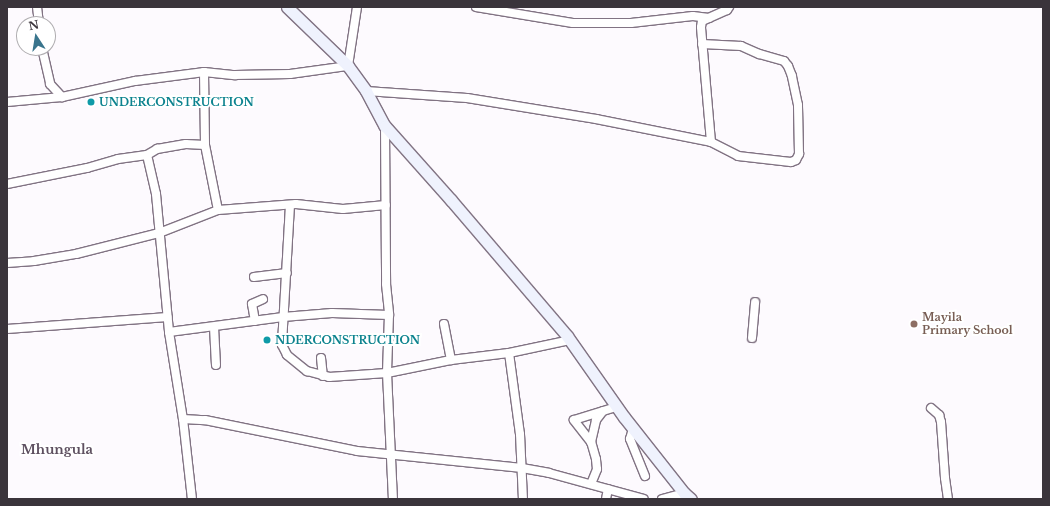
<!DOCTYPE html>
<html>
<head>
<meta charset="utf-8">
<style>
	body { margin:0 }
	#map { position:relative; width:1050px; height:506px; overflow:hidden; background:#fdfafe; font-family:"Libre Baskerville",serif }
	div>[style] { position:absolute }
	.roads { filter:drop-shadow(1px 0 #817383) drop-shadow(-1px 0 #817383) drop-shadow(0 1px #817383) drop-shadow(0 -1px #817383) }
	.street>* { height:8px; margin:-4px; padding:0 4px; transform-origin:4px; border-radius:4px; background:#fff }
	.secondary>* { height:11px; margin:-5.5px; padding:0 5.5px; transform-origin:5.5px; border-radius:5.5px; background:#eff2fd }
	.dots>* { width:11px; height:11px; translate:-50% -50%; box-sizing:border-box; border:2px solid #fff; border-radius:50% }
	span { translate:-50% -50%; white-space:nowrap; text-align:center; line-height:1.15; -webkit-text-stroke:4px #fff; paint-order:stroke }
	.culture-label { font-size:11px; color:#0d838f; font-weight:700 }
	.left { translate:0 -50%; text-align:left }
	.education-label { font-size:11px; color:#785e54; font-weight:700 }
	.quarter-label { font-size:13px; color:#5e5060; font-weight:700 }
	.frame { position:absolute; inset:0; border:8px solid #3a343b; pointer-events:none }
	.north { position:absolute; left:16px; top:16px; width:40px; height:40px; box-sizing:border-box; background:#fff; border:1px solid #b0aeb1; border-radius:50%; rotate:348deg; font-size:11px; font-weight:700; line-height:16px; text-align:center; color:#3a343b }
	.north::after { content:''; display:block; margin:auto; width:14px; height:18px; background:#3a758d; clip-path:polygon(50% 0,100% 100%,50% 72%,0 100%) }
</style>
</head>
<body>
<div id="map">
	<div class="roads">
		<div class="street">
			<div style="left:37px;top:7px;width:17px;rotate:83deg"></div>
			<div style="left:476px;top:7px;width:98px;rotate:9.4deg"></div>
			<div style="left:573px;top:23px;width:58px"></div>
			<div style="left:631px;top:23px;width:62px;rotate:-6.4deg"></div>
			<div style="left:693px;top:16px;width:16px;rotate:7deg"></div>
			<div style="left:42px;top:48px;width:37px;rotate:77deg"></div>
			<div style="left:50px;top:84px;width:18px;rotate:47deg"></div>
			<div style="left:204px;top:72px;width:73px;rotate:89.2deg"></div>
			<div style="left:205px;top:145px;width:66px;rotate:78.7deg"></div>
			<div style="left:366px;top:91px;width:101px;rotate:4deg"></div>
			<div style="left:467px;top:98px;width:131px;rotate:9.2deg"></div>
			<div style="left:596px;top:119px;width:117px;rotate:11.3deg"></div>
			<div style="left:711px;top:142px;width:30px;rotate:27deg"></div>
			<div style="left:738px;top:156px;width:53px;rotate:6.5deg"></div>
			<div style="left:791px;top:162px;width:5px;rotate:-22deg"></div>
			<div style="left:796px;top:160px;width:7px;rotate:-63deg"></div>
			<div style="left:799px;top:154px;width:49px;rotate:-91.2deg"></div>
			<div style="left:798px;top:105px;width:30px;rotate:-102deg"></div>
			<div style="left:792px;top:76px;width:11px;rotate:-112deg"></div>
			<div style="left:788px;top:66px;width:6px;rotate:-129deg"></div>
			<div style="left:784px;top:61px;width:26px;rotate:-164deg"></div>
			<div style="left:759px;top:54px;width:20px;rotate:-156deg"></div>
			<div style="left:741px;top:46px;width:39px;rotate:-177deg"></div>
			<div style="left:7px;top:102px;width:55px;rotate:-5.2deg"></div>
			<div style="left:62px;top:97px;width:75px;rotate:-12.4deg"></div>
			<div style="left:135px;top:81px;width:70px;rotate:-7.4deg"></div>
			<div style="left:204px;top:72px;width:31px;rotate:6deg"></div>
			<div style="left:235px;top:75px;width:55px;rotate:-1deg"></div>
			<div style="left:290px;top:74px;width:59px;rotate:-7.9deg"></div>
			<div style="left:348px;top:66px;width:60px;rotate:-81.3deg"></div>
			<div style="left:385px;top:126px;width:158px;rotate:89.6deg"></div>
			<div style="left:386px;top:284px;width:31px;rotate:84deg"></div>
			<div style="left:389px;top:315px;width:58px;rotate:92deg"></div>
			<div style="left:387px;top:373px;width:126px;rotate:87.3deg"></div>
			<div style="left:711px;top:142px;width:115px;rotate:-95deg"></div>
			<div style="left:701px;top:27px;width:6px;rotate:-81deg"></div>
			<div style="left:702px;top:21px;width:27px;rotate:-24deg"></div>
			<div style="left:727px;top:10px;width:4px;rotate:-56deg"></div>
			<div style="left:147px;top:155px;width:40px;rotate:77deg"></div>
			<div style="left:156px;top:194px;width:139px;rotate:84.6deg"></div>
			<div style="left:169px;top:332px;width:88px;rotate:80.9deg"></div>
			<div style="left:183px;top:419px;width:81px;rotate:83.6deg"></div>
			<div style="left:7px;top:184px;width:82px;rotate:-11.3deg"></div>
			<div style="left:87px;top:168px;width:32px;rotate:-16deg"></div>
			<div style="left:118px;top:159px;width:29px;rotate:-8deg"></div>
			<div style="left:147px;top:155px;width:12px;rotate:-31deg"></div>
			<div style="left:157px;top:149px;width:29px;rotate:-10deg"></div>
			<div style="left:186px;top:144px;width:19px;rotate:3deg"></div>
			<div style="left:290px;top:205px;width:140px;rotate:93.3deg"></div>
			<div style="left:282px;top:345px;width:11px;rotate:63deg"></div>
			<div style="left:287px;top:355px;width:26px;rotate:39deg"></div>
			<div style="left:307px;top:371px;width:23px;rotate:15deg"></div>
			<div style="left:329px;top:377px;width:58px;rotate:-3.9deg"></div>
			<div style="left:387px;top:373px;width:65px;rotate:-11.5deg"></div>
			<div style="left:451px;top:360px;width:58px;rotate:-6.9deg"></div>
			<div style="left:509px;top:353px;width:62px;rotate:-12deg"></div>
			<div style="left:7px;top:263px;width:27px;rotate:-4deg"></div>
			<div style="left:34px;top:261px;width:43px;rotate:-9.5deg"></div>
			<div style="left:76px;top:254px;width:86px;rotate:-14.2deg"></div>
			<div style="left:159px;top:233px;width:63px;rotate:-21.3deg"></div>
			<div style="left:218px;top:210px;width:78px;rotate:-4.4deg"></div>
			<div style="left:296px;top:204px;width:47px;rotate:6.1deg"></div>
			<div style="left:343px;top:209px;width:43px;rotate:-5.3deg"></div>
			<div style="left:254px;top:277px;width:33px;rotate:-7deg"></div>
			<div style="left:255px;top:321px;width:17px;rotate:-100deg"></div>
			<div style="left:252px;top:304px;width:12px;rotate:-24deg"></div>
			<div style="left:444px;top:324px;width:37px;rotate:79deg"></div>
			<div style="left:214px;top:327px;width:38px;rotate:87deg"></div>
			<div style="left:7px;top:329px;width:161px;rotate:-4.3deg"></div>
			<div style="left:169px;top:332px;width:115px;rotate:-7.5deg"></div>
			<div style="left:283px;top:317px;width:49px;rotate:-4.7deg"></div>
			<div style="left:332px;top:313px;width:57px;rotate:2deg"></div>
			<div style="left:752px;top:338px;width:36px;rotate:-85deg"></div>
			<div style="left:509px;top:353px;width:82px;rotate:82.3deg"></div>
			<div style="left:520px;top:434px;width:65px;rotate:87.4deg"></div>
			<div style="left:321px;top:358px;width:18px;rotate:84deg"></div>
			<div style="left:931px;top:408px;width:11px;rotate:41deg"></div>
			<div style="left:939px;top:415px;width:7px;rotate:74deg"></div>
			<div style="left:941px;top:422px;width:56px;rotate:85.9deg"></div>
			<div style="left:945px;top:478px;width:21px;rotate:82deg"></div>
			<div style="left:183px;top:419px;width:22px;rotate:3deg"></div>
			<div style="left:205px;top:420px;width:155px;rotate:11.5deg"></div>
			<div style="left:357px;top:451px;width:166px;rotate:5.9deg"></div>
			<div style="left:522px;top:468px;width:27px;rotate:10deg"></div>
			<div style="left:549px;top:473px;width:98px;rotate:15.3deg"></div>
			<div style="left:633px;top:429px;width:10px;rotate:107deg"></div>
			<div style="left:630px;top:439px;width:40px;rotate:68deg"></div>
			<div style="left:591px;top:442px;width:23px;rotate:-77deg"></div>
			<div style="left:596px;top:420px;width:11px;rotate:-52deg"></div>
			<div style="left:591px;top:484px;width:16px;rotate:-68deg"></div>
			<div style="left:597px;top:469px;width:10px;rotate:-96deg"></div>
			<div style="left:596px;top:459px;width:18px;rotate:-106deg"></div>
			<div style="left:591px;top:442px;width:28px;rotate:-128deg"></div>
			<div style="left:574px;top:420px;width:44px;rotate:-17.2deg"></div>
			<div style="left:606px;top:499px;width:10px;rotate:-79deg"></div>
			<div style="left:662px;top:499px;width:23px;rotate:-15deg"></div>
		</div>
		<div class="secondary">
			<div style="left:287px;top:7px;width:85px;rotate:44deg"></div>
			<div style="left:348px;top:66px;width:31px;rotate:54deg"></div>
			<div style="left:366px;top:91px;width:40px;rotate:62deg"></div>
			<div style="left:385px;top:126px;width:99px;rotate:48.3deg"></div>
			<div style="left:451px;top:200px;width:179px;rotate:49.5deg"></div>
			<div style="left:567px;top:336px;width:99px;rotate:54.9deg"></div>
			<div style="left:624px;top:417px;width:97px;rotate:51.7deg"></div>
			<div style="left:684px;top:493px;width:9px;rotate:41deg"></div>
		</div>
	</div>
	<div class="dots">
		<div style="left:91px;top:102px;background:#0f9aa8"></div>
		<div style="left:914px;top:324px;background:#8d6e63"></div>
		<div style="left:267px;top:340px;background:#0f9aa8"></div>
	</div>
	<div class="culture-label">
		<span class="left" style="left:99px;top:102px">UNDERCONSTRUCTION</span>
		<span class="left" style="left:275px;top:340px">NDERCONSTRUCTION</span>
	</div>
	<div class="education-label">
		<span class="left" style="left:922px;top:324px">Mayila<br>Primary School</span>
	</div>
	<div class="quarter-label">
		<span style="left:57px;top:450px">Mhungula</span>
	</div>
	<div class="frame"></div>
	<div class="north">N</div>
</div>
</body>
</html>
